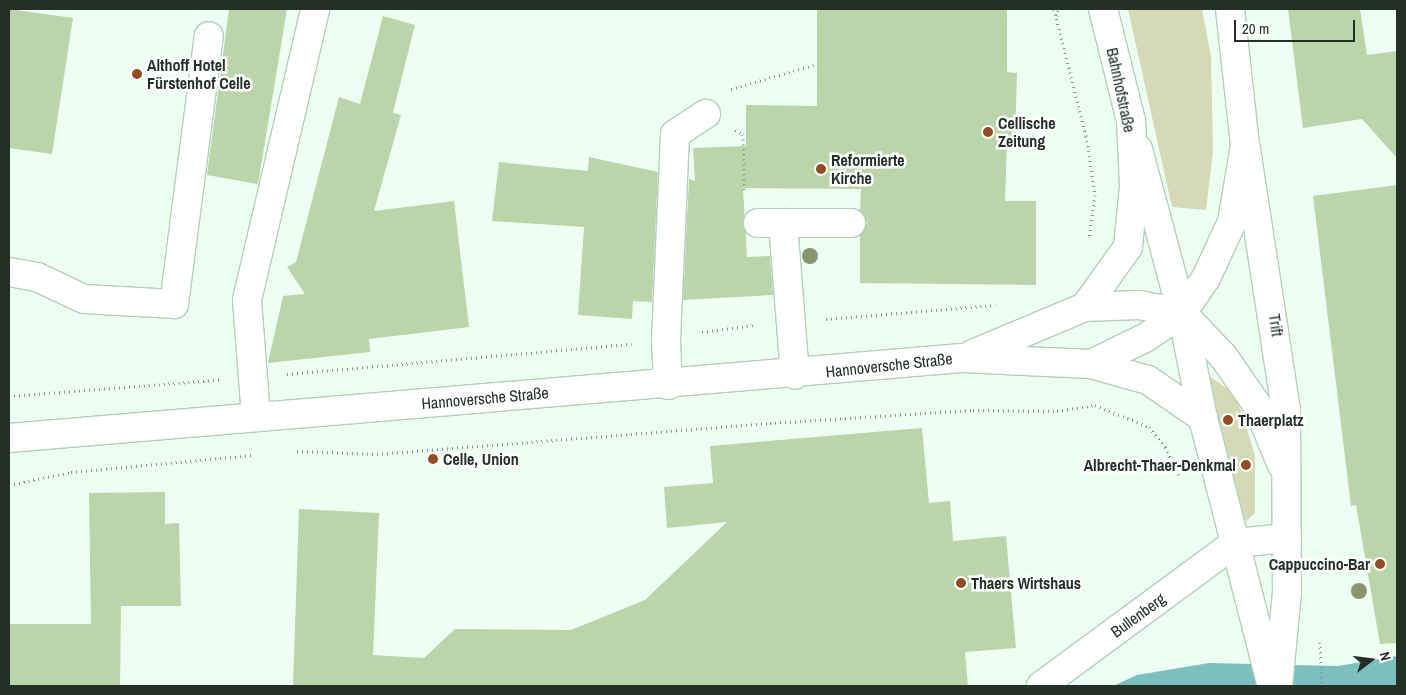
<!DOCTYPE html>
<html>
<head>
<meta charset="utf-8">
<style>
	body { margin:0 }
	#map { position:relative; width:1406px; height:695px; overflow:hidden; background:#edfef2; font-family:"Archivo Narrow",sans-serif }
	div>[style] { position:absolute }
	.green>* { inset:0; background:#d6d9b6 }
	.water>* { inset:0; background:#7dbebf }
	.building>* { inset:0; background:#bad5a9 }
	.path>* { height:3px; margin-top:-1.5px; transform-origin:0; background:repeating-linear-gradient(90deg,#88958c 0 1px,transparent 0 5px) }
	.roads { filter:drop-shadow(1px 0 #b3cfbb) drop-shadow(-1px 0 #b3cfbb) drop-shadow(0 1px #b3cfbb) drop-shadow(0 -1px #b3cfbb) }
	.minor>* { height:28px; margin:-14px; padding:0 14px; transform-origin:14px; border-radius:14px; background:#fff }
	.major>* { height:28px; margin:-14px; padding:0 14px; transform-origin:14px; border-radius:14px; background:#fff }
	.trees>* { width:16px; height:16px; margin:-8px; border-radius:50%; background:#8b946d }
	.dots>* { width:14px; height:14px; translate:-50% -50%; box-sizing:border-box; border:2px solid #fff; border-radius:50% }
	span { translate:-50% -50%; white-space:nowrap; text-align:center; line-height:1.15; -webkit-text-stroke:5px #fff; paint-order:stroke }
	.poi-label { font-size:16px; color:#242f28; font-weight:700 }
	.left { translate:0 -50%; text-align:left }
	.right { translate:-100% -50%; text-align:right }
	.street-label { font-size:16px; color:#242f28 }
	.frame { position:absolute; inset:0; border:10px solid #242f28; pointer-events:none }
	.north { position:absolute; left:1346px; top:635px; width:50px; height:50px; -webkit-text-stroke:4px #fff; paint-order:stroke; rotate:75deg; font-size:14px; font-weight:700; line-height:20px; text-align:center; color:#242f28 }
	.north::after { content:''; display:block; margin:auto; width:18px; height:22px; background:#242f28; clip-path:polygon(50% 0,100% 100%,50% 72%,0 100%) }
	.scale { position:absolute; left:1234px; top:20px; width:121px; height:22px; box-sizing:border-box; border:2px solid #242f28; border-top:0; padding-left:6px; font-size:15px; line-height:18px; white-space:nowrap; color:#242f28; -webkit-text-stroke:4px #fff; paint-order:stroke }
</style>
</head>
<body>
<div id="map">
	<div class="green">
		<div style="clip-path:polygon(1128px 9px,1202px 9px,1211px 56px,1213px 152px,1206px 210px,1172px 207px)"></div>
		<div style="clip-path:polygon(1202px 371px,1232px 392px,1243px 415px,1255px 456px,1255px 513px,1243px 524px)"></div>
	</div>
	<div class="water">
		<div style="clip-path:polygon(1397px 656px,1397px 686px,1113px 686px,1137px 675px,1209px 663px,1338px 666px)"></div>
	</div>
	<div class="building">
		<div style="clip-path:polygon(9px 9px,73px 18px,52px 154px,9px 148px)"></div>
		<div style="clip-path:polygon(229px 9px,287px 9px,258px 184px,207px 175px)"></div>
		<div style="clip-path:polygon(817px 9px,1007px 9px,1007px 72px,1017px 73px,1015px 140px,1007px 140px,1005px 201px,1036px 201px,1036px 285px,860px 283px,860px 235px,867px 223px,860px 211px,861px 189px,743px 188px,747px 257px,770px 256px,773px 295px,683px 300px,689px 179px,695px 181px,693px 148px,746px 146px,746px 105px,817px 106px)"></div>
		<div style="clip-path:polygon(1288px 9px,1360px 9px,1367px 55px,1397px 51px,1397px 158px,1362px 119px,1303px 128px)"></div>
		<div style="clip-path:polygon(383px 16px,415px 25px,393px 113px,401px 115px,374px 211px,454px 201px,469px 327px,369px 339px,370px 352px,268px 363px,283px 296px,305px 294px,287px 267px,296px 262px,339px 97px,360px 104px)"></div>
		<div style="clip-path:polygon(589px 157px,658px 172px,652px 302px,633px 301px,632px 319px,578px 315px,584px 227px,492px 221px,499px 162px,588px 171px)"></div>
		<div style="clip-path:polygon(1397px 185px,1397px 643px,1380px 644px,1356px 505px,1351px 506px,1313px 196px)"></div>
		<div style="clip-path:polygon(922px 428px,929px 503px,950px 501px,953px 541px,1006px 536px,1016px 648px,965px 652px,968px 686px,293px 686px,299px 509px,379px 513px,373px 655px,424px 658px,455px 629px,571px 630px,645px 600px,727px 522px,667px 528px,664px 487px,713px 483px,710px 446px)"></div>
		<div style="clip-path:polygon(165px 492px,165px 524px,179px 523px,181px 606px,121px 606px,120px 686px,9px 686px,10px 624px,91px 624px,89px 493px)"></div>
	</div>
	<div class="path">
		<div style="left:1054px;top:9px;width:131px;rotate:75.9deg"></div>
		<div style="left:1086px;top:136px;width:60px;rotate:81.3deg"></div>
		<div style="left:1095px;top:195px;width:43px;rotate:97.9deg"></div>
		<div style="left:1057px;top:16px;width:7px;rotate:-82deg"></div>
		<div style="left:731px;top:89px;width:90px;rotate:-16.2deg"></div>
		<div style="left:735px;top:130px;width:9px;rotate:27deg"></div>
		<div style="left:743px;top:134px;width:58px;rotate:89deg"></div>
		<div style="left:826px;top:319px;width:170px;rotate:-4.7deg"></div>
		<div style="left:702px;top:332px;width:53px;rotate:-7.5deg"></div>
		<div style="left:287px;top:374px;width:346px;rotate:-5deg"></div>
		<div style="left:9px;top:396px;width:211px;rotate:-4.4deg"></div>
		<div style="left:297px;top:451px;width:80px;rotate:2.1deg"></div>
		<div style="left:377px;top:454px;width:394px;rotate:-4.5deg"></div>
		<div style="left:770px;top:423px;width:203px;rotate:-3.7deg"></div>
		<div style="left:973px;top:410px;width:84px;rotate:0.7deg"></div>
		<div style="left:1057px;top:411px;width:38px;rotate:-9deg"></div>
		<div style="left:1095px;top:405px;width:58px;rotate:22.2deg"></div>
		<div style="left:1149px;top:427px;width:26px;rotate:51deg"></div>
		<div style="left:1165px;top:447px;width:32px;rotate:64deg"></div>
		<div style="left:9px;top:485px;width:63px;rotate:-11.8deg"></div>
		<div style="left:71px;top:472px;width:183px;rotate:-5.3deg"></div>
		<div style="left:1320px;top:642px;width:44px;rotate:87.4deg"></div>
	</div>
	<div class="roads">
		<div class="minor">
			<div style="left:1138px;top:149px;width:170px;rotate:75deg"></div>
			<div style="left:1182px;top:313px;width:107px;rotate:78.7deg"></div>
			<div style="left:1203px;top:418px;width:277px;rotate:75.6deg"></div>
			<div style="left:1246px;top:149px;width:263px;rotate:81.3deg"></div>
			<div style="left:1286px;top:409px;width:183px;rotate:89.7deg"></div>
			<div style="left:1287px;top:592px;width:94px;rotate:95.5deg"></div>
			<div style="left:758px;top:223px;width:93px"></div>
			<div style="left:783px;top:223px;width:152px;rotate:85.5deg"></div>
			<div style="left:9px;top:272px;width:28px;rotate:10deg"></div>
			<div style="left:37px;top:277px;width:52px;rotate:25.1deg"></div>
			<div style="left:84px;top:299px;width:90px;rotate:3.2deg"></div>
			<div style="left:174px;top:304px;width:270px;rotate:-82.6deg"></div>
			<div style="left:1085px;top:307px;width:54px;rotate:-2.1deg"></div>
			<div style="left:1139px;top:305px;width:44px;rotate:10.5deg"></div>
			<div style="left:1182px;top:313px;width:59px;rotate:46.4deg"></div>
			<div style="left:1223px;top:356px;width:60px;rotate:55.2deg"></div>
			<div style="left:1257px;top:405px;width:65px;rotate:67.4deg"></div>
			<div style="left:1091px;top:364px;width:59px;rotate:15.7deg"></div>
			<div style="left:1148px;top:380px;width:67px;rotate:34.6deg"></div>
			<div style="left:668px;top:385px;width:44px;rotate:-92.6deg"></div>
			<div style="left:666px;top:341px;width:207px;rotate:-87.5deg"></div>
			<div style="left:675px;top:134px;width:37px;rotate:-33deg"></div>
			<div style="left:256px;top:417px;width:117px;rotate:-94.4deg"></div>
			<div style="left:247px;top:300px;width:299px;rotate:-76.8deg"></div>
			<div style="left:1235px;top:543px;width:52px;rotate:-5.5deg"></div>
			<div style="left:1041px;top:686px;width:241px;rotate:-36.4deg"></div>
		</div>
		<div class="major">
			<div style="left:973px;top:354px;width:121px;rotate:-22.8deg"></div>
			<div style="left:1085px;top:307px;width:74px;rotate:-54.4deg"></div>
			<div style="left:1128px;top:247px;width:61px;rotate:-84.4deg"></div>
			<div style="left:1134px;top:186px;width:65px;rotate:-92.6deg"></div>
			<div style="left:1131px;top:121px;width:115px;rotate:-104deg"></div>
			<div style="left:9px;top:438px;width:956px;rotate:-4.8deg"></div>
			<div style="left:962px;top:358px;width:129px;rotate:2.7deg"></div>
			<div style="left:1091px;top:364px;width:60px;rotate:-25.7deg"></div>
			<div style="left:1145px;top:338px;width:45px;rotate:-34deg"></div>
			<div style="left:1182px;top:313px;width:42px;rotate:-55.6deg"></div>
			<div style="left:1206px;top:278px;width:62px;rotate:-65.1deg"></div>
			<div style="left:1232px;top:222px;width:78px;rotate:-80.4deg"></div>
			<div style="left:1245px;top:145px;width:137px;rotate:-96.3deg"></div>
		</div>
	</div>
	<div class="trees">
		<div style="left:810px;top:256px"></div>
		<div style="left:1359px;top:591px"></div>
	</div>
	<div class="dots">
		<div style="left:137px;top:74px;background:#934d25"></div>
		<div style="left:988px;top:132px;background:#934d25"></div>
		<div style="left:821px;top:169px;background:#934d25"></div>
		<div style="left:1228px;top:420px;background:#934d25"></div>
		<div style="left:433px;top:459px;background:#934d25"></div>
		<div style="left:1246px;top:465px;background:#934d25"></div>
		<div style="left:1380px;top:564px;background:#934d25"></div>
		<div style="left:961px;top:583px;background:#934d25"></div>
	</div>
	<div class="poi-label">
		<span class="left" style="left:147px;top:74px">Althoff Hotel<br>Fürstenhof Celle</span>
		<span class="left" style="left:998px;top:132px">Cellische<br>Zeitung</span>
		<span class="left" style="left:831px;top:169px">Reformierte<br>Kirche</span>
		<span class="left" style="left:1238px;top:420px">Thaerplatz</span>
		<span class="left" style="left:443px;top:459px">Celle, Union</span>
		<span class="right" style="left:1236px;top:465px">Albrecht-Thaer-Denkmal</span>
		<span class="right" style="left:1370px;top:564px">Cappuccino-Bar</span>
		<span class="left" style="left:971px;top:583px">Thaers Wirtshaus</span>
	</div>
	<div class="street-label">
		<span style="left:1121px;top:90px;rotate:78deg">Bahnhofstraße</span>
		<span style="left:1276px;top:325px;rotate:82deg">Trift</span>
		<span style="left:889px;top:365px;rotate:-6deg">Hannoversche Straße</span>
		<span style="left:485px;top:398px;rotate:-5deg">Hannoversche Straße</span>
		<span style="left:1138px;top:615px;rotate:-36deg">Bullenberg</span>
	</div>
	<div class="frame"></div>
	<div class="north">N</div>
	<div class="scale">20 m</div>
</div>
</body>
</html>
